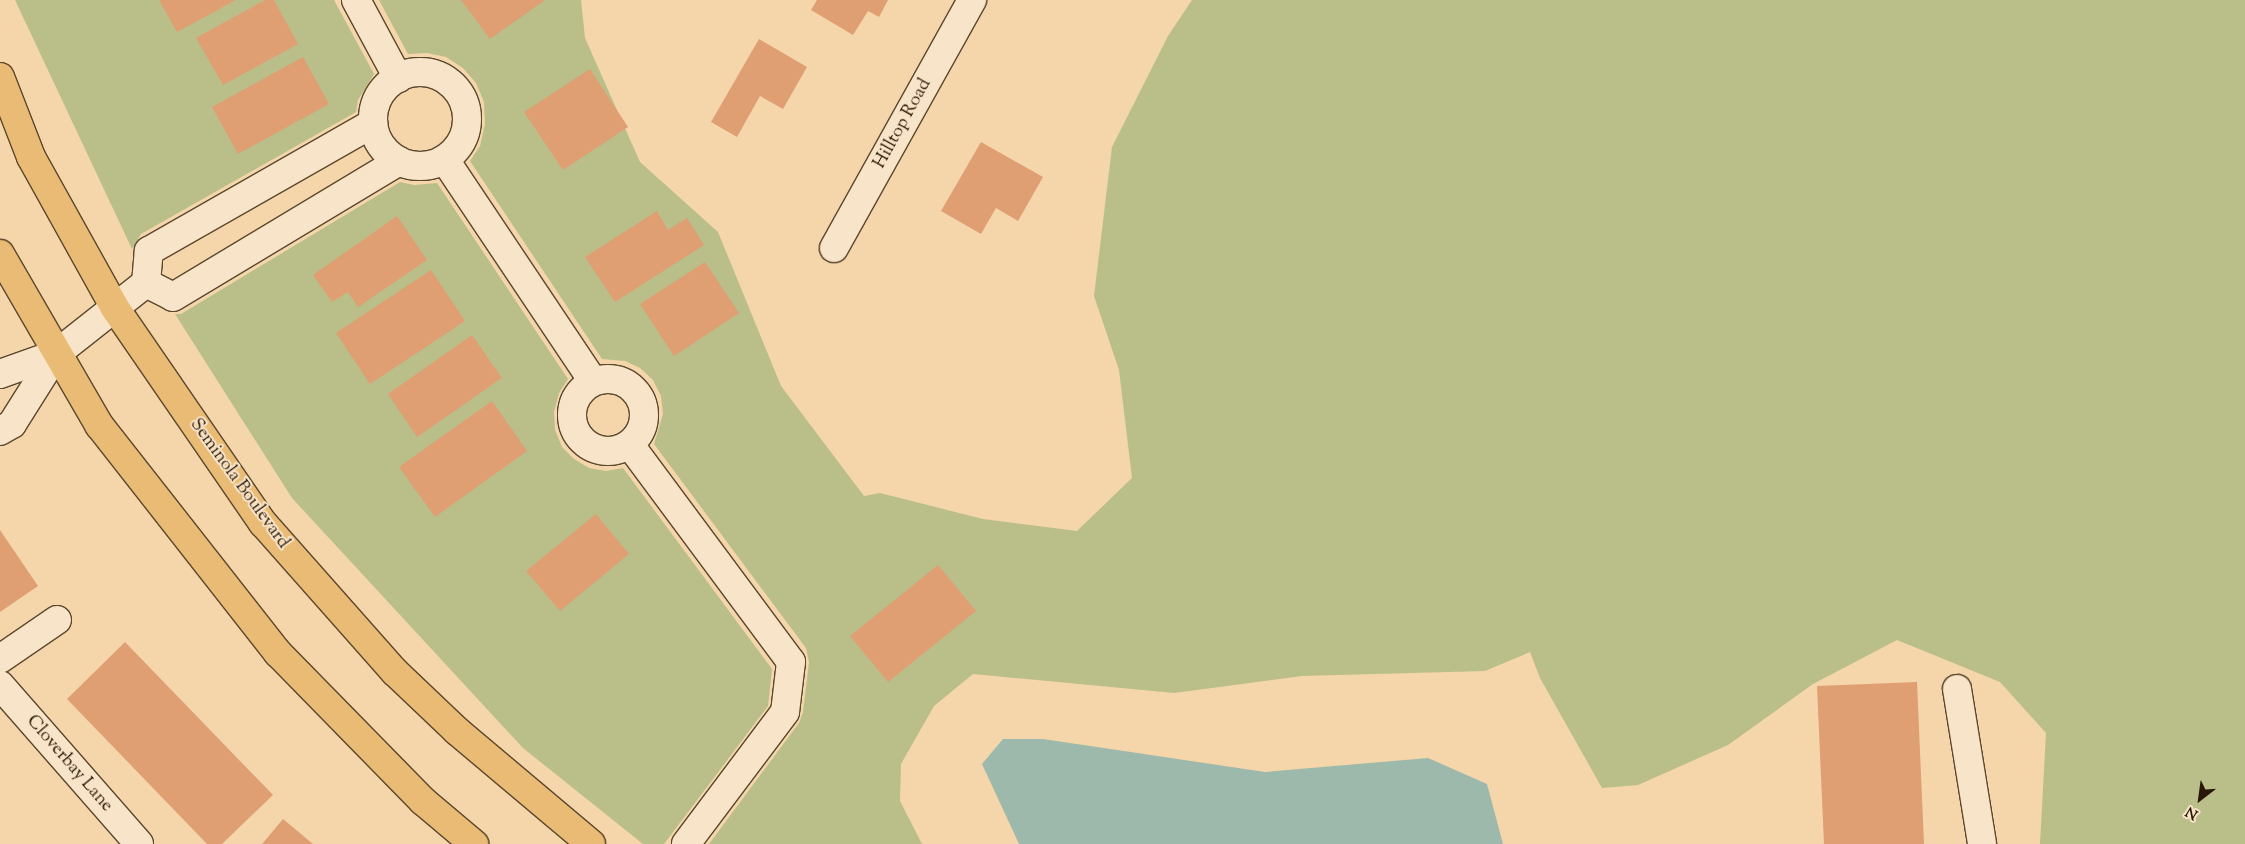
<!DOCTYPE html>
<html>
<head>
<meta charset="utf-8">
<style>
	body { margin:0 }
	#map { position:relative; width:2245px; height:844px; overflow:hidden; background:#f4d6aa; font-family:"Sorts Mill Goudy",serif }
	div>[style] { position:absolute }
	.green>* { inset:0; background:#babe89 }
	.water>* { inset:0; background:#9cb9ac }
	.building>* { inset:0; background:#df9f73 }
	.roads { filter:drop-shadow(1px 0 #5b472e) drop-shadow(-1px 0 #5b472e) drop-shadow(0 1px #5b472e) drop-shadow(0 -1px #5b472e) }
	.minor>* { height:28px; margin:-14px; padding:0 14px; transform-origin:14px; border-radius:14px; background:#f8e4c8 }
	.minor>.ring { margin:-14px; padding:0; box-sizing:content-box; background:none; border:28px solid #f8e4c8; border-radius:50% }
	.major>* { height:28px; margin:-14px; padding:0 14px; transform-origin:14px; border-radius:14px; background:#eabb75 }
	span { translate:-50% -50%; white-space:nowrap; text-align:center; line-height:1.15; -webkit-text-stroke:4px #f8e4c8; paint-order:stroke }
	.street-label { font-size:18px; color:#281704 }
	.north { position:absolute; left:2175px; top:774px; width:50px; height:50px; -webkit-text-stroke:4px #f8e4c8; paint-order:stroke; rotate:210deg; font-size:14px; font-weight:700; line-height:20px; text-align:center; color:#281704 }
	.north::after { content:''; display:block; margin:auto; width:18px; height:22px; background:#281704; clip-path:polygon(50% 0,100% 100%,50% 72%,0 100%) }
</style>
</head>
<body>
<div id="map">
	<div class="green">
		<div style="clip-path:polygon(15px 0,334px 0,374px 74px,358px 100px,356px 112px,141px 234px,132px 249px)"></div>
		<div style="clip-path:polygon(379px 0,581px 0,585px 38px,640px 162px,718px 232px,781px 386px,864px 496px,880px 493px,983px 519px,1077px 531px,1132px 478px,1119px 370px,1094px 296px,1112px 147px,1168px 36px,1192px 0,2245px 0,2245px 844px,2040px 844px,2046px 733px,2000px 682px,1897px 640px,1813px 684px,1728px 745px,1638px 785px,1602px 788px,1540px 678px,1530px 652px,1485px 671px,1302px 676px,1174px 693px,973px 674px,934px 706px,901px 764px,900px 801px,922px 844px,709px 844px,799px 723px,803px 712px,809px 662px,806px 648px,654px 444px,663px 414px,661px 396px,653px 380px,640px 368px,625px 361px,602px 359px,470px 161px,480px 146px,485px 124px,484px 102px,476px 83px,463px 68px,446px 57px,427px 53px,408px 54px)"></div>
		<div style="clip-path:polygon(400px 182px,414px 185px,437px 183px,568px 379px,559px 393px,554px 412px,555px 430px,562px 447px,574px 459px,589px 468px,606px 471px,623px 468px,772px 669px,768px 706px,664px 844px,643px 844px,523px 748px,292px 498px,175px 314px,181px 314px)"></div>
	</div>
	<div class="water">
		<div style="clip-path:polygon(1003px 739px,1043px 739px,1265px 772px,1428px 758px,1487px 784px,1503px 844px,1019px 844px,982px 764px)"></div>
	</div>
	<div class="building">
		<div style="clip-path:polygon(159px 0,236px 0,177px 32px)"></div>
		<div style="clip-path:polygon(265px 0,274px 0,298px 44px,223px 85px,196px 38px)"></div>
		<div style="clip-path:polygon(461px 0,545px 0,490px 39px)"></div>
		<div style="clip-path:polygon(817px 0,888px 0,879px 17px,868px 11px,853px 35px,811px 10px)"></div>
		<div style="clip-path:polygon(759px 39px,807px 67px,783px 109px,760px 96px,737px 137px,711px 122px)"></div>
		<div style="clip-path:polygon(303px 57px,329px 104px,238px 154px,212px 107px)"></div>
		<div style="clip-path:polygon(590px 69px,628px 127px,563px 170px,524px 112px)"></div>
		<div style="clip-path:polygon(981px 142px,1043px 177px,1018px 221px,996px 208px,981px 234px,941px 211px)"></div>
		<div style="clip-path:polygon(657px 211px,668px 230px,687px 218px,704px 245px,615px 302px,585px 257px)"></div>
		<div style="clip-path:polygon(397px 216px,427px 260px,358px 307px,348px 292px,332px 302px,313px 275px)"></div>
		<div style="clip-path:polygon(705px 262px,739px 313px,674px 356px,640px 304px)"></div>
		<div style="clip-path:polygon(431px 270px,465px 321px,370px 384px,336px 333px)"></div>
		<div style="clip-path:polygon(472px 335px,502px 378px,417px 437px,388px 394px)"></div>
		<div style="clip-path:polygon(492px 401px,527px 451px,435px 517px,399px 467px)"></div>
		<div style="clip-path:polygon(596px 514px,629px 554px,560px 611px,526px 571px)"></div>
		<div style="clip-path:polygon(0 530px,38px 586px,0 612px)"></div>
		<div style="clip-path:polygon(938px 565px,976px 611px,888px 682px,850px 636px)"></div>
		<div style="clip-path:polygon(125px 642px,273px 795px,222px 844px,207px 844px,67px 699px)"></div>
		<div style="clip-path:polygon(1917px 682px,1924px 844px,1824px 844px,1817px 686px)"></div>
		<div style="clip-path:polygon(283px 819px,313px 844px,262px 844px)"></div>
	</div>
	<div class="roads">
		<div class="minor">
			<div style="left:356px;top:0;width:89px;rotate:61.7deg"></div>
			<div class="ring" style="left:373px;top:72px;width:66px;height:66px"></div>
			<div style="left:445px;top:160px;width:266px;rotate:56.2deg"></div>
			<div style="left:834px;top:248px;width:284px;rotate:-60.9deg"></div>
			<div style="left:146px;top:283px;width:30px;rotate:27deg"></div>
			<div style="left:173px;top:297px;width:264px;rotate:-31deg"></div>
			<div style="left:0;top:374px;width:59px;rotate:-19.7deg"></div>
			<div class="ring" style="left:572px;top:379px;width:44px;height:44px"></div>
			<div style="left:0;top:431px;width:14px;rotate:-30deg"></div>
			<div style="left:12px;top:424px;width:83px;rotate:-57.8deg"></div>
			<div style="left:56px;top:354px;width:115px;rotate:-38.3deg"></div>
			<div style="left:146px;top:283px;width:32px;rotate:-85deg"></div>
			<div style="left:149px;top:251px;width:258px;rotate:-29.7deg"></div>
			<div style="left:630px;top:445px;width:270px;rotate:53.4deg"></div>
			<div style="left:791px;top:662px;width:50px;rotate:96.8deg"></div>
			<div style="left:785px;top:712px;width:165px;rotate:126.9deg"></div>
			<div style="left:0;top:659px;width:69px;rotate:-34.4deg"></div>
			<div style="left:0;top:685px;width:211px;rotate:48.8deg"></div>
			<div style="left:1957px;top:689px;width:157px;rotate:80.8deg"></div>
		</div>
		<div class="major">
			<div style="left:0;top:77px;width:86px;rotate:68.8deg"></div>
			<div style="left:31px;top:157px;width:173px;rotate:60.9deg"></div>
			<div style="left:115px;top:308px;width:261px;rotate:55.5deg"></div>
			<div style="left:263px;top:523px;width:199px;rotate:48.5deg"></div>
			<div style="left:395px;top:672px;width:86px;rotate:43.6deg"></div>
			<div style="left:457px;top:731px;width:175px;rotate:40.1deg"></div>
			<div style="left:0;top:254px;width:198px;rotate:59.9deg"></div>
			<div style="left:99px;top:425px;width:290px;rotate:51.9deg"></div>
			<div style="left:278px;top:653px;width:207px;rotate:45.6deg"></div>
			<div style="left:423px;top:801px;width:67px;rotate:40.1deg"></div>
		</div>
	</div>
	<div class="street-label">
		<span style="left:903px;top:124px;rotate:-61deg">Hilltop Road</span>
		<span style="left:239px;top:484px;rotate:54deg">Seminola Boulevard</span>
		<span style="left:69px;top:764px;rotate:49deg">Cloverbay Lane</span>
	</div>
	<div class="north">N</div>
</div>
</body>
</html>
